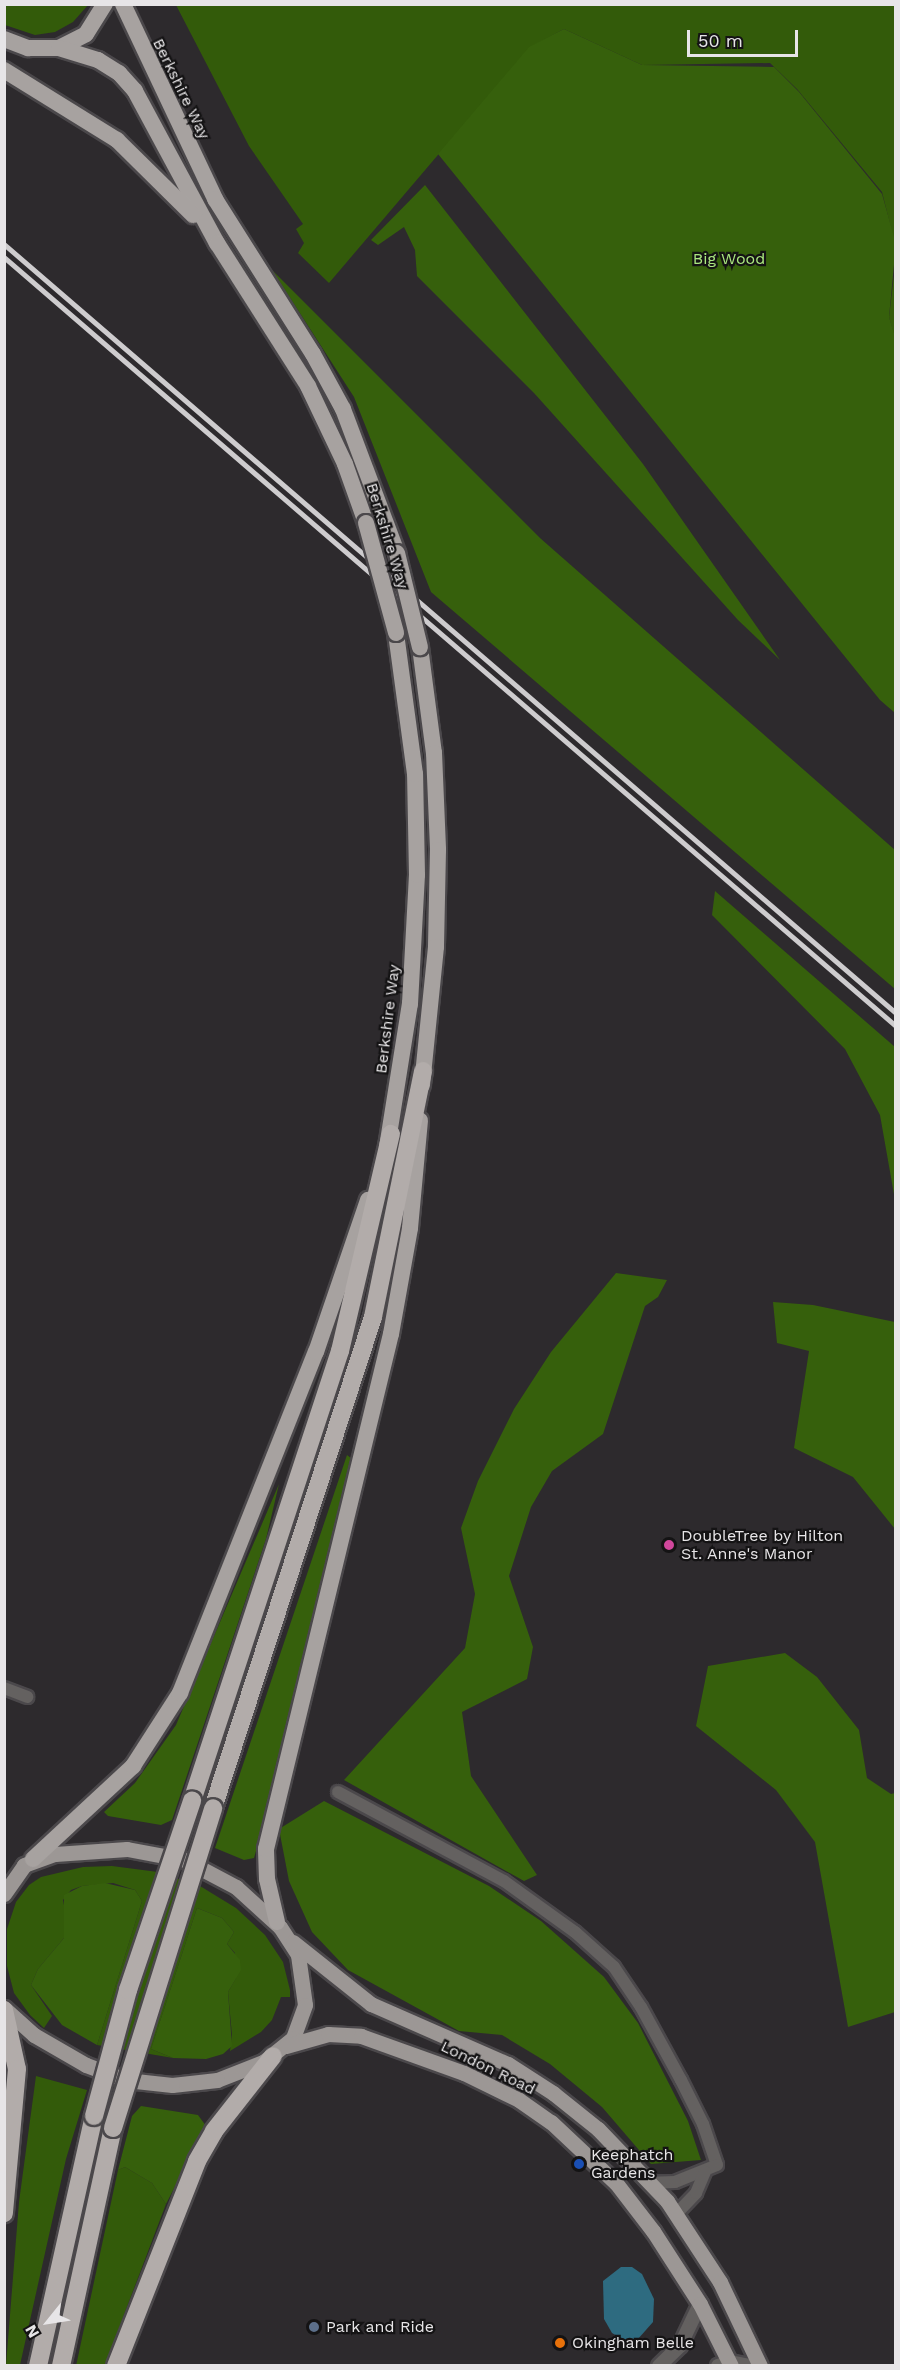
<!DOCTYPE html>
<html>
<head>
<meta charset="utf-8">
<style>
	body { margin:0 }
	#map { position:relative; width:900px; height:2370px; overflow:hidden; background:#2d2a2d; font-family:"Work Sans",sans-serif }
	div>[style] { position:absolute }
	.green>* { inset:0; background:#335b0a }
	.forest>* { inset:0; background:#36600c }
	.water>* { inset:0; background:#2e6b80 }
	.roads { filter:drop-shadow(2px 0 #4b484b) drop-shadow(-2px 0 #4b484b) drop-shadow(0 2px #4b484b) drop-shadow(0 -2px #4b484b) }
	.minor>* { height:12px; margin:-6px; padding:0 6px; transform-origin:6px; border-radius:6px; background:#646160 }
	.tertiary>* { height:14px; margin:-7px; padding:0 7px; transform-origin:7px; border-radius:7px; background:#646160 }
	.primary>* { height:15px; margin:-7.5px; padding:0 7.5px; transform-origin:7.5px; border-radius:7.5px; background:#9c9795 }
	.trunk>* { height:16px; margin:-8px; padding:0 8px; transform-origin:8px; border-radius:8px; background:#a7a2a0 }
	.motorway>* { height:18px; margin:-9px; padding:0 9px; transform-origin:9px; border-radius:9px; background:#b2acaa }
	.rail>* { height:4.5px; margin:-2.25px; padding:0 2.25px; transform-origin:2.25px; border-radius:2.25px; background:#ceccce }
	.bridges { filter:drop-shadow(2px 0 #4b484b) drop-shadow(-2px 0 #4b484b) drop-shadow(0 2px #4b484b) drop-shadow(0 -2px #4b484b) }
	.trunk-bridge>* { height:16px; margin:-8px; padding:0 8px; transform-origin:8px; border-radius:8px; background:#a7a2a0 }
	.motorway-bridge>* { height:18px; margin:-9px; padding:0 9px; transform-origin:9px; border-radius:9px; background:#b2acaa }
	.dots>* { width:16px; height:16px; translate:-50% -50%; box-sizing:border-box; border:3px solid #141314; border-radius:50% }
	span { translate:-50% -50%; white-space:nowrap; text-align:center; line-height:1.15; -webkit-text-stroke:4.5px #141314; paint-order:stroke }
	.street-label { font-size:16px; color:#e7e5e7 }
	.park-label { font-size:16px; color:#abe880 }
	.poi-label { font-size:16px; color:#e7e5e7 }
	.left { translate:0 -50%; text-align:left }
	.frame { position:absolute; inset:0; border:6px solid #e7e5e7; pointer-events:none }
	.north { position:absolute; left:18px; top:2292px; width:60px; height:60px; -webkit-text-stroke:4px #141314; paint-order:stroke; rotate:240deg; font-size:16px; font-weight:700; line-height:24px; text-align:center; color:#e7e5e7 }
	.north::after { content:''; display:block; margin:auto; width:21px; height:27px; background:#e7e5e7; clip-path:polygon(50% 0,100% 100%,50% 72%,0 100%) }
	.scale { position:absolute; left:687px; top:30px; width:111px; height:27px; box-sizing:border-box; border:3px solid #e7e5e7; border-top:0; padding-left:8px; font-size:18px; line-height:21px; white-space:nowrap; color:#e7e5e7; -webkit-text-stroke:4px #141314; paint-order:stroke }
</style>
</head>
<body>
<div id="map">
	<div class="green">
		<div style="clip-path:polygon(5px 4px,88px 4px,88px 5px,73px 22px,55px 32px,35px 35px,5px 25px)"></div>
		<div style="clip-path:polygon(176px 5px,895px 5px,895px 244px,882px 192px,797px 89px,770px 63px,642px 65px,564px 29px,529px 48px,329px 283px,298px 253px,304px 243px,296px 229px,303px 224px,249px 146px)"></div>
		<div style="clip-path:polygon(895px 267px,895px 339px,889px 317px)"></div>
		<div style="clip-path:polygon(112px 1866px,158px 1872px,200px 1886px,236px 1908px,265px 1935px,283px 1962px,290px 1990px,290px 1997px,281px 1997px,272px 2020px,261px 2032px,230px 2051px,232px 2035px,228px 1992px,236px 1978px,235px 1953px,227px 1944px,234px 1932px,222px 1918px,197px 1908px,151px 2049px,173px 2058px,97px 2045px,142px 1901px,135px 1890px,113px 1883px,82px 1886px,71px 1890px,63px 1900px,66px 1916px,64px 1938px,38px 1969px,31px 1985px,52px 2016px,44px 2028px,30px 2015px,14px 1993px,7px 1966px,7px 1929px,16px 1902px,29px 1885px,41px 1877px,83px 1867px)"></div>
		<div style="clip-path:polygon(36px 2076px,87px 2090px,66px 2159px,20px 2365px,6px 2365px,19px 2202px)"></div>
		<div style="clip-path:polygon(125px 2167px,152px 2183px,166px 2204px,105px 2365px,76px 2366px,118px 2170px)"></div>
	</div>
	<div class="forest">
		<div style="clip-path:polygon(564px 29px,642px 65px,774px 67px,799px 92px,882px 194px,896px 244px,889px 317px,896px 340px,895px 713px,880px 700px,438px 154px,529px 47px)"></div>
		<div style="clip-path:polygon(425px 185px,643px 464px,780px 660px,738px 620px,534px 393px,417px 276px,415px 250px,404px 227px,378px 245px,371px 240px)"></div>
		<div style="clip-path:polygon(272px 270px,540px 538px,895px 850px,895px 989px,431px 592px,354px 397px)"></div>
		<div style="clip-path:polygon(715px 891px,895px 1047px,895px 1200px,880px 1115px,845px 1049px,712px 915px)"></div>
		<div style="clip-path:polygon(616px 1273px,667px 1280px,658px 1297px,645px 1306px,603px 1434px,552px 1471px,531px 1507px,509px 1576px,533px 1647px,527px 1679px,462px 1712px,471px 1776px,537px 1875px,524px 1881px,344px 1780px,465px 1648px,475px 1594px,461px 1528px,478px 1481px,514px 1409px,551px 1352px)"></div>
		<div style="clip-path:polygon(773px 1302px,813px 1305px,895px 1322px,895px 1529px,853px 1477px,794px 1448px,809px 1351px,777px 1343px)"></div>
		<div style="clip-path:polygon(347px 1455px,352px 1459px,335px 1537px,256px 1851px,254px 1858px,244px 1860px,215px 1848px)"></div>
		<div style="clip-path:polygon(279px 1484px,266px 1539px,172px 1820px,161px 1825px,108px 1816px,104px 1812px,135px 1783px,176px 1725px)"></div>
		<div style="clip-path:polygon(785px 1653px,817px 1677px,859px 1730px,867px 1778px,891px 1794px,895px 1793px,895px 2012px,848px 2027px,815px 1842px,776px 1790px,696px 1726px,708px 1666px)"></div>
		<div style="clip-path:polygon(324px 1801px,489px 1886px,541px 1921px,604px 1977px,638px 2023px,688px 2121px,701px 2160px,651px 2164px,602px 2107px,550px 2064px,502px 2035px,459px 2031px,348px 1970px,312px 1932px,289px 1881px,279px 1829px)"></div>
		<div style="clip-path:polygon(105px 1883px,135px 1890px,142px 1901px,97px 2045px,62px 2025px,31px 1985px,38px 1969px,64px 1938px,64px 1895px,82px 1886px)"></div>
		<div style="clip-path:polygon(197px 1908px,222px 1918px,234px 1932px,227px 1944px,240px 1960px,241px 1970px,228px 1992px,232px 2046px,223px 2054px,206px 2059px,173px 2058px,151px 2049px)"></div>
		<div style="clip-path:polygon(141px 2106px,198px 2115px,206px 2126px,166px 2204px,152px 2183px,125px 2167px,118px 2170px,132px 2116px)"></div>
	</div>
	<div class="water">
		<div style="clip-path:polygon(621px 2267px,632px 2267px,642px 2274px,654px 2299px,653px 2322px,638px 2339px,624px 2340px,612px 2333px,604px 2319px,603px 2281px)"></div>
	</div>
	<div class="roads">
		<div class="minor">
			<div style="left:4px;top:1688px;width:25px;rotate:21deg"></div>
			<div style="left:338px;top:1792px;width:188px;rotate:28.2deg"></div>
			<div style="left:504px;top:1881px;width:87px;rotate:35.7deg"></div>
			<div style="left:575px;top:1932px;width:52px;rotate:41.9deg"></div>
			<div style="left:614px;top:1967px;width:48px;rotate:56deg"></div>
			<div style="left:641px;top:2007px;width:83px;rotate:61.3deg"></div>
			<div style="left:681px;top:2080px;width:49px;rotate:63.4deg"></div>
			<div style="left:703px;top:2124px;width:43px;rotate:71.1deg"></div>
			<div style="left:717px;top:2165px;width:45px;rotate:158deg"></div>
			<div style="left:675px;top:2182px;width:23px;rotate:178deg"></div>
			<div style="left:676px;top:2214px;width:29px;rotate:-46deg"></div>
			<div style="left:696px;top:2193px;width:23px;rotate:-67deg"></div>
		</div>
		<div class="tertiary">
			<div style="left:659px;top:2366px;width:29px;rotate:-44deg"></div>
			<div style="left:680px;top:2346px;width:47px;rotate:-64.5deg"></div>
			<div style="left:718px;top:2366px;width:13px;rotate:-18deg"></div>
			<div style="left:730px;top:2362px;width:19px;rotate:12deg"></div>
		</div>
		<div class="primary">
			<div style="left:4px;top:1894px;width:35px;rotate:-55deg"></div>
			<div style="left:24px;top:1865px;width:33px;rotate:-20deg"></div>
			<div style="left:55px;top:1854px;width:72px;rotate:-4deg"></div>
			<div style="left:127px;top:1849px;width:59px;rotate:10.7deg"></div>
			<div style="left:185px;top:1860px;width:58px;rotate:27.9deg"></div>
			<div style="left:236px;top:1887px;width:59px;rotate:42.3deg"></div>
			<div style="left:280px;top:1927px;width:33px;rotate:57deg"></div>
			<div style="left:298px;top:1955px;width:50px;rotate:82deg"></div>
			<div style="left:305px;top:2005px;width:35px;rotate:110deg"></div>
			<div style="left:293px;top:2038px;width:38px;rotate:141deg"></div>
			<div style="left:263px;top:2062px;width:49px;rotate:158.6deg"></div>
			<div style="left:217px;top:2080px;width:45px;rotate:173.7deg"></div>
			<div style="left:172px;top:2085px;width:46px;rotate:-173.8deg"></div>
			<div style="left:126px;top:2080px;width:43px;rotate:-159.4deg"></div>
			<div style="left:86px;top:2065px;width:60px;rotate:-150deg"></div>
			<div style="left:34px;top:2035px;width:40px;rotate:-138deg"></div>
			<div style="left:293px;top:1942px;width:100px;rotate:38.5deg"></div>
			<div style="left:371px;top:2004px;width:150px;rotate:23.7deg"></div>
			<div style="left:508px;top:2064px;width:54px;rotate:32.8deg"></div>
			<div style="left:553px;top:2093px;width:58px;rotate:38.7deg"></div>
			<div style="left:598px;top:2129px;width:100px;rotate:46.2deg"></div>
			<div style="left:667px;top:2201px;width:97px;rotate:56.8deg"></div>
			<div style="left:720px;top:2282px;width:93px;rotate:64.5deg"></div>
			<div style="left:286px;top:2046px;width:44px;rotate:-15.9deg"></div>
			<div style="left:328px;top:2034px;width:33px;rotate:3deg"></div>
			<div style="left:361px;top:2036px;width:109px;rotate:19.8deg"></div>
			<div style="left:464px;top:2073px;width:61px;rotate:26.1deg"></div>
			<div style="left:519px;top:2100px;width:39px;rotate:35deg"></div>
			<div style="left:551px;top:2122px;width:89px;rotate:43.2deg"></div>
			<div style="left:616px;top:2183px;width:61px;rotate:52.4deg"></div>
			<div style="left:653px;top:2231px;width:87px;rotate:57.2deg"></div>
			<div style="left:700px;top:2304px;width:69px;rotate:63.4deg"></div>
		</div>
		<div class="trunk">
			<div style="left:123px;top:4px;width:216px;rotate:64.7deg"></div>
			<div style="left:215px;top:199px;width:183px;rotate:57.7deg"></div>
			<div style="left:313px;top:354px;width:63px;rotate:61.4deg"></div>
			<div style="left:343px;top:409px;width:154px;rotate:69.4deg"></div>
			<div style="left:4px;top:39px;width:26px;rotate:21deg"></div>
			<div style="left:28px;top:48px;width:31px"></div>
			<div style="left:59px;top:48px;width:30px;rotate:-27deg"></div>
			<div style="left:86px;top:34px;width:36px;rotate:-58deg"></div>
			<div style="left:59px;top:48px;width:41px;rotate:17.1deg"></div>
			<div style="left:98px;top:60px;width:25px;rotate:32deg"></div>
			<div style="left:119px;top:73px;width:24px;rotate:48deg"></div>
			<div style="left:135px;top:91px;width:173px;rotate:61.7deg"></div>
			<div style="left:217px;top:243px;width:169px;rotate:57.5deg"></div>
			<div style="left:308px;top:386px;width:86px;rotate:64.6deg"></div>
			<div style="left:345px;top:464px;width:63px;rotate:70.4deg"></div>
			<div style="left:4px;top:70px;width:133px;rotate:31.8deg"></div>
			<div style="left:117px;top:140px;width:107px;rotate:44.6deg"></div>
			<div style="left:420px;top:647px;width:107px;rotate:82.5deg"></div>
			<div style="left:434px;top:753px;width:97px;rotate:87.6deg"></div>
			<div style="left:438px;top:850px;width:97px;rotate:91.2deg"></div>
			<div style="left:436px;top:947px;width:139px;rotate:95.8deg"></div>
			<div style="left:387px;top:1147px;width:145px;rotate:-80.9deg"></div>
			<div style="left:410px;top:1004px;width:129px;rotate:-86.9deg"></div>
			<div style="left:417px;top:875px;width:101px;rotate:-91.1deg"></div>
			<div style="left:415px;top:774px;width:142px;rotate:-97.7deg"></div>
			<div style="left:33px;top:1859px;width:137px;rotate:-42.9deg"></div>
			<div style="left:133px;top:1766px;width:87px;rotate:-57.2deg"></div>
			<div style="left:180px;top:1693px;width:367px;rotate:-68.3deg"></div>
			<div style="left:316px;top:1352px;width:161px;rotate:-71.1deg"></div>
			<div style="left:277px;top:1922px;width:44px;rotate:-103.1deg"></div>
			<div style="left:267px;top:1879px;width:30px;rotate:-92deg"></div>
			<div style="left:266px;top:1849px;width:530px;rotate:-76.36deg"></div>
			<div style="left:391px;top:1334px;width:108px;rotate:-79.8deg"></div>
			<div style="left:410px;top:1228px;width:108px;rotate:-84.7deg"></div>
		</div>
		<div class="motorway">
			<div style="left:192px;top:1801px;width:474px;rotate:-71.8deg"></div>
			<div style="left:340px;top:1351px;width:223px;rotate:-76.8deg"></div>
			<div style="left:213px;top:1808px;width:516px;rotate:-71.95deg"></div>
			<div style="left:373px;top:1317px;width:251px;rotate:-78.5deg"></div>
			<div style="left:4px;top:2010px;width:60px;rotate:77.6deg"></div>
			<div style="left:17px;top:2069px;width:145px;rotate:95.2deg"></div>
			<div style="left:38px;top:2366px;width:256px;rotate:-77.4deg"></div>
			<div style="left:61px;top:2366px;width:244px;rotate:-77.7deg"></div>
			<div style="left:116px;top:2366px;width:220px;rotate:-68.4deg"></div>
			<div style="left:197px;top:2161px;width:34px;rotate:-60deg"></div>
			<div style="left:214px;top:2131px;width:95px;rotate:-51.8deg"></div>
		</div>
	</div>
	<div class="rail">
		<div style="left:4px;top:244px;width:1178px;rotate:40.76deg"></div>
		<div style="left:4px;top:257px;width:1178px;rotate:40.76deg"></div>
	</div>
	<div class="bridges">
		<div class="trunk-bridge">
			<div style="left:366px;top:523px;width:114px;rotate:74.7deg"></div>
			<div style="left:397px;top:553px;width:97px;rotate:76.3deg"></div>
		</div>
		<div class="motorway-bridge">
			<div style="left:94px;top:2116px;width:131px;rotate:-74.9deg"></div>
			<div style="left:128px;top:1990px;width:200px;rotate:-71.3deg"></div>
			<div style="left:113px;top:2128px;width:335px;rotate:-72.6deg"></div>
		</div>
	</div>
	<div class="dots">
		<div style="left:669px;top:1545px;background:#d1479c"></div>
		<div style="left:579px;top:2164px;background:#1a4fb4"></div>
		<div style="left:314px;top:2327px;background:#5c6f8a"></div>
		<div style="left:560px;top:2343px;background:#e8710a"></div>
	</div>
	<div class="street-label">
		<span style="left:181px;top:89px;rotate:64deg">Berkshire Way</span>
		<span style="left:387px;top:536px;rotate:73deg">Berkshire Way</span>
		<span style="left:388px;top:1019px;rotate:-83deg">Berkshire Way</span>
		<span style="left:488px;top:2068px;rotate:26deg">London Road</span>
	</div>
	<div class="park-label">
		<span style="left:729px;top:259px">Big Wood</span>
	</div>
	<div class="poi-label">
		<span class="left" style="left:681px;top:1545px">DoubleTree by Hilton<br>St. Anne's Manor</span>
		<span class="left" style="left:591px;top:2164px">Keephatch<br>Gardens</span>
		<span class="left" style="left:326px;top:2327px">Park and Ride</span>
		<span class="left" style="left:572px;top:2343px">Okingham Belle</span>
	</div>
	<div class="frame"></div>
	<div class="north">N</div>
	<div class="scale">50 m</div>
</div>
</body>
</html>
